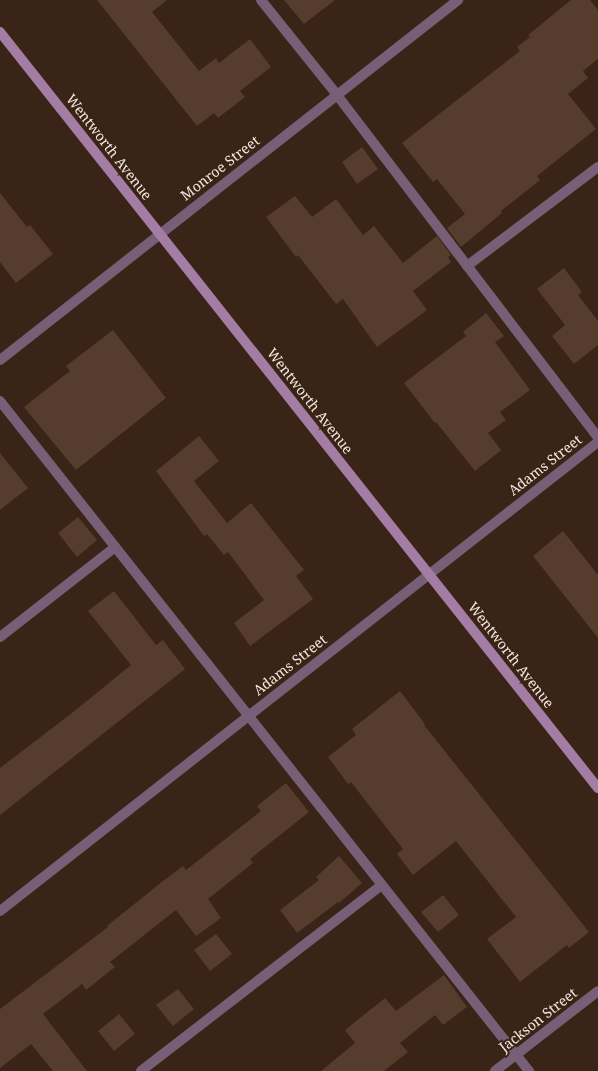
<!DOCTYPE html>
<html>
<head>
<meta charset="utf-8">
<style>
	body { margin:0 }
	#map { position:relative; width:598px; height:1071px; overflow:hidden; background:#392417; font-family:"Noto Serif",serif }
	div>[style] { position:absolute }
	.building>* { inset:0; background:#563c2c }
	.lane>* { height:10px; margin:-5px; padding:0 5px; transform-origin:5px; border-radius:5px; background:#775f77 }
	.street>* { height:10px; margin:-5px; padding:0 5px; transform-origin:5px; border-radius:5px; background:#775f77 }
	.secondary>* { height:10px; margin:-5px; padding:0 5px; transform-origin:5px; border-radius:5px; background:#a37da3 }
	span { translate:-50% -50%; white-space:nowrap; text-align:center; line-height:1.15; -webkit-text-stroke:4px #392417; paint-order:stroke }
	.street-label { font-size:14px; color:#f5e7de }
</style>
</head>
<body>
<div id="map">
	<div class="building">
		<div style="clip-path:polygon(97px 0,167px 0,152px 12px,199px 71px,216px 58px,219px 63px,250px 39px,271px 67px,240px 91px,245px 97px,218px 118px,214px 113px,197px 126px)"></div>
		<div style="clip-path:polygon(284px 0,335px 0,304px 24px)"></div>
		<div style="clip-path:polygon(571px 0,590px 0,598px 10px,598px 59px,583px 71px,588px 78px,568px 94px,596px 129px,537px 176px,540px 180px,501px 211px,502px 213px,461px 247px,447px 228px,465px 214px,437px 179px,433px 182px,402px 143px,520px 51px,517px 47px,530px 37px,528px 35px)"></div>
		<div style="clip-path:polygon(362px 147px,378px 169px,357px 184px,342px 162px)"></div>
		<div style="clip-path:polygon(0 193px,27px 227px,30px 225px,53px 254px,16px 283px,0 262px)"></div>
		<div style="clip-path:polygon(295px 196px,312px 217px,336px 199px,363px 235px,374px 226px,403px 263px,437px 236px,451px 255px,448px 257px,451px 262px,413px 291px,427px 310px,377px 347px,343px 299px,336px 304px,298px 255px,296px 257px,266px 217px)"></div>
		<div style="clip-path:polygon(564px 268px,582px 292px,578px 295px,598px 321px,598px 345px,574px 364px,552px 336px,565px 325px,537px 289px)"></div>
		<div style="clip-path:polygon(486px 313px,504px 336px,495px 342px,530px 390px,500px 412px,506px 420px,488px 433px,501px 450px,475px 471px,436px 422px,435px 423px,404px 383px,466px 336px,463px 332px)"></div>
		<div style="clip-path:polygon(113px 330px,166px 398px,76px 470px,24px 407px,70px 371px,66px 366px)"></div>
		<div style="clip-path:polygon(199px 436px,219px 461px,194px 481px,227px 523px,251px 503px,304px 570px,296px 576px,313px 599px,250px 646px,234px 623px,264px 600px,228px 552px,224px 555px,207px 534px,204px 536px,156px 471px)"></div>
		<div style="clip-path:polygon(0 453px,28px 488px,0 510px)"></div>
		<div style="clip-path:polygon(78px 517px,97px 540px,77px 557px,58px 533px)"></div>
		<div style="clip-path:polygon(563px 531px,598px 575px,598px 638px,533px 556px)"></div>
		<div style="clip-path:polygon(114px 591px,156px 645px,163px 640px,185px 669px,0 815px,0 768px,72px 713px,131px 665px,88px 611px)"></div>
		<div style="clip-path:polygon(400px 691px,425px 724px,424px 725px,589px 932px,569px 948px,567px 945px,520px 982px,487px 939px,516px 917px,456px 841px,413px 875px,397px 854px,403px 849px,351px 782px,348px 784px,328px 757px,356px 735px,352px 729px)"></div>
		<div style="clip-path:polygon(286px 783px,309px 812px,250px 859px,253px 863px,208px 899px,221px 918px,196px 936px,176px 910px,110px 962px,115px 967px,86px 990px,82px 984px,43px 1014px,87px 1071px,53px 1071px,31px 1044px,0 1068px,0 1009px,108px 927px,107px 926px,163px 881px,183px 866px,186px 870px,261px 811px,257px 806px)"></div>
		<div style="clip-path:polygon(339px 856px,362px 883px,339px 903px,338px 902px,297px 933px,280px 910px,319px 880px,316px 877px)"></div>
		<div style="clip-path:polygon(443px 895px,459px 915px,438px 932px,421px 912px)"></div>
		<div style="clip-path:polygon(216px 934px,232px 954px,210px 971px,194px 950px)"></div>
		<div style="clip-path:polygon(444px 975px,467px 1007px,443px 1025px,435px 1015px,400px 1043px,408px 1052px,384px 1071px,321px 1071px,355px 1043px,345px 1030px,385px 998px,396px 1011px)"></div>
		<div style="clip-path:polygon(178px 989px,194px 1009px,173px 1026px,156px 1005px)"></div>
		<div style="clip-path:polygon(119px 1014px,135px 1034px,114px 1051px,98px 1031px)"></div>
	</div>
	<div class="lane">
		<div style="left:261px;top:0;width:122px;rotate:51.3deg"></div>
		<div style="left:337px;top:95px;width:430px;rotate:52.7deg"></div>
		<div style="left:467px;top:266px;width:164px;rotate:-37.1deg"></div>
		<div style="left:0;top:401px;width:854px;rotate:51.71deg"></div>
		<div style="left:0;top:637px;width:146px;rotate:-38deg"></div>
		<div style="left:141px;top:1071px;width:304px;rotate:-37.7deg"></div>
	</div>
	<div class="street">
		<div style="left:0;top:360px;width:583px;rotate:-38.17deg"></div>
		<div style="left:0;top:911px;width:760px;rotate:-38.11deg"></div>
		<div style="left:495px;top:1071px;width:130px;rotate:-37.8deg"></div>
	</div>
	<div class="secondary">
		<div style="left:0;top:32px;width:964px;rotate:51.66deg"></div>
	</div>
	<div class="street-label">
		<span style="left:109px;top:147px;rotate:52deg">Wentworth Avenue</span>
		<span style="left:220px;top:168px;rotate:-38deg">Monroe Street</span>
		<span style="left:310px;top:401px;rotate:52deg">Wentworth Avenue</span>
		<span style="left:545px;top:465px;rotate:-38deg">Adams Street</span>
		<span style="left:511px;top:655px;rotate:52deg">Wentworth Avenue</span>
		<span style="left:290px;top:665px;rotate:-38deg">Adams Street</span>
		<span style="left:538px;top:1020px;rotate:-38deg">Jackson Street</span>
	</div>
</div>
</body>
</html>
